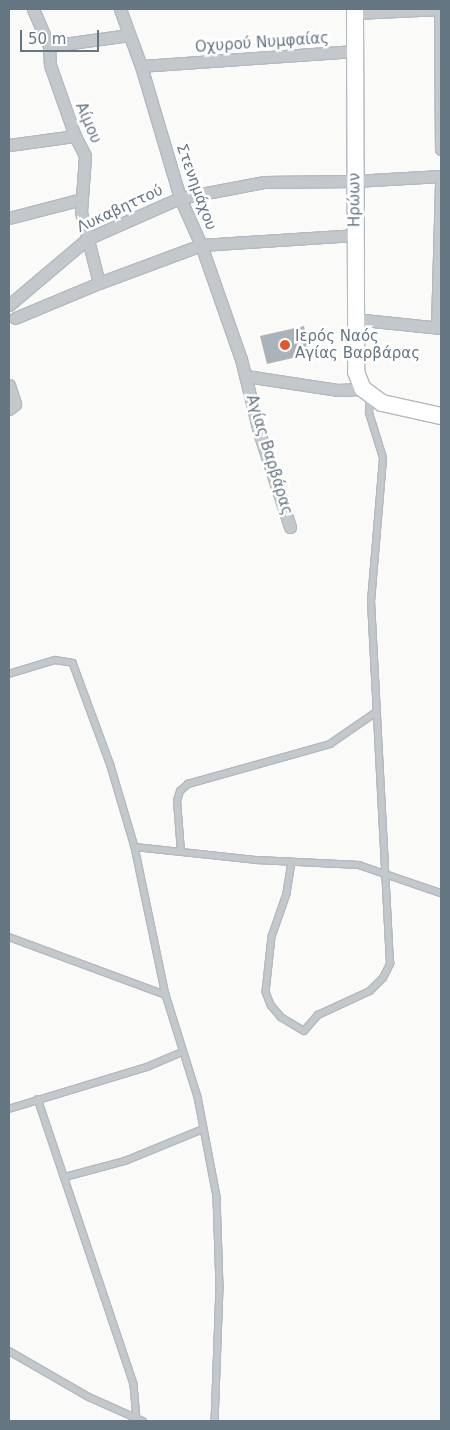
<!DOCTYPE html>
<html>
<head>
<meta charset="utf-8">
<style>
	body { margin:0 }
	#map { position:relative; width:450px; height:1430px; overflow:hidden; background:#fafaf8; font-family:"DejaVu Sans",sans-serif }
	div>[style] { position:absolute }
	.building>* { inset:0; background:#aab3b9 }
	.roads { filter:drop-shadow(1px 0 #b3babf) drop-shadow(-1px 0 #b3babf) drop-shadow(0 1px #b3babf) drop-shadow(0 -1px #b3babf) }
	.service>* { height:5.5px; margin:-2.75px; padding:0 2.75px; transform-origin:2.75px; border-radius:2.75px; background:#c3c8cc }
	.minor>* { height:11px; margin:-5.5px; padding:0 5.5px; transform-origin:5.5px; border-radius:5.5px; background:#c3c8cc }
	.secondary>* { height:16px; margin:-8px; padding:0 8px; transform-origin:8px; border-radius:8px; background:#fff }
	.dots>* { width:14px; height:14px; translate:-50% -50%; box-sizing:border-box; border:2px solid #fff; border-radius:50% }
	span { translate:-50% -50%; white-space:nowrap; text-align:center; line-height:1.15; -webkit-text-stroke:5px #fff; paint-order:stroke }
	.street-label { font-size:15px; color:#657683 }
	.poi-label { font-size:15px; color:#657683 }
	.left { translate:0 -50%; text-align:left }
	.frame { position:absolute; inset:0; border:10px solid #657683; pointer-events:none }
	.scale { position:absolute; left:20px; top:30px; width:79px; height:22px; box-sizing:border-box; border:2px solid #657683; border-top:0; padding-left:6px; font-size:15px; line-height:18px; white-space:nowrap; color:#657683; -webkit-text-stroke:4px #fff; paint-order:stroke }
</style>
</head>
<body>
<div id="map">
	<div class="building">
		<div style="clip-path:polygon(304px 326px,310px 354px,267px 364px,260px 336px)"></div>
	</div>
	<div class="roads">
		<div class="service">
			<div style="left:9px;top:674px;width:48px;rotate:-16.9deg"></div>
			<div style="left:55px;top:660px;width:18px;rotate:9deg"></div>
			<div style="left:73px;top:663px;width:110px;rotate:69.7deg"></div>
			<div style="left:111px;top:766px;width:84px;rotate:73.5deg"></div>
			<div style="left:135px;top:847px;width:151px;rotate:78.2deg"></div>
			<div style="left:166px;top:995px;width:107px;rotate:72.6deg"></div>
			<div style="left:198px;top:1097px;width:102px;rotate:79.2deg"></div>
			<div style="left:217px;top:1197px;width:90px;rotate:88.1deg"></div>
			<div style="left:220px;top:1287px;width:134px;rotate:92.1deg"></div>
			<div style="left:135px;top:847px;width:123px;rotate:6.1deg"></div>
			<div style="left:257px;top:860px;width:102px;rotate:2.8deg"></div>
			<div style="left:359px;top:865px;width:87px;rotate:18.9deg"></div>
			<div style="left:181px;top:852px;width:51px;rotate:-94.5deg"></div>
			<div style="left:177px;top:801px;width:10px;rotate:-73deg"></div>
			<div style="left:180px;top:791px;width:11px;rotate:-41deg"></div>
			<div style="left:188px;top:784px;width:148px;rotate:-15.7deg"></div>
			<div style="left:330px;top:744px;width:55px;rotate:-34.6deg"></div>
			<div style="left:292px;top:862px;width:32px;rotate:99deg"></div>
			<div style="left:287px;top:894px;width:46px;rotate:109.2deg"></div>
			<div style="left:272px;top:937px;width:55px;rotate:96.2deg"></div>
			<div style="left:266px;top:992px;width:14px;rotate:69deg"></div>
			<div style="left:271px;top:1005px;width:16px;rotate:50deg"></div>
			<div style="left:281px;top:1017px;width:27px;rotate:31deg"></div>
			<div style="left:304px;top:1031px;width:21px;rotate:-49deg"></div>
			<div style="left:318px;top:1015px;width:57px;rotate:-24.8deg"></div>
			<div style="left:370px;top:991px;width:18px;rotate:-45deg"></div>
			<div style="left:383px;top:978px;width:16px;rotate:-63deg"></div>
			<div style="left:390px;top:964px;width:362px;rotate:-93deg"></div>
			<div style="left:371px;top:602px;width:144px;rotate:-85.2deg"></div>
			<div style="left:383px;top:458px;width:47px;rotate:-107.3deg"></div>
			<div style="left:369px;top:413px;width:14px;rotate:-86deg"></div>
			<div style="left:9px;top:937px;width:167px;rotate:20.3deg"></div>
			<div style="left:38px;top:1099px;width:302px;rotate:71.4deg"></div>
			<div style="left:134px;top:1385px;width:33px;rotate:85deg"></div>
			<div style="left:9px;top:1109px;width:144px;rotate:-16.9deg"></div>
			<div style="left:147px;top:1067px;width:39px;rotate:-23deg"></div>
			<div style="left:65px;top:1177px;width:62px;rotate:-14.9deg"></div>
			<div style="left:125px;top:1161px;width:84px;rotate:-22.3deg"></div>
			<div style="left:9px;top:1351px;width:92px;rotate:29.9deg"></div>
			<div style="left:89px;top:1397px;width:59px;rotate:24deg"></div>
		</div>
		<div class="minor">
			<div style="left:33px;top:9px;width:40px;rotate:66.6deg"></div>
			<div style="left:49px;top:46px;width:19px;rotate:87deg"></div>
			<div style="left:50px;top:65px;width:75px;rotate:70.6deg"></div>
			<div style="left:75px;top:136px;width:22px;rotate:63deg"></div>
			<div style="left:85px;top:156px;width:56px;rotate:94.1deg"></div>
			<div style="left:81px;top:212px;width:73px;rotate:75.8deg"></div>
			<div style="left:120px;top:9px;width:61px;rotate:69.8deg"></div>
			<div style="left:141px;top:66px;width:138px;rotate:73.5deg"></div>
			<div style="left:180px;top:198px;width:51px;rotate:65.9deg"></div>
			<div style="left:201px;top:245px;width:121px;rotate:70.7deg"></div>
			<div style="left:241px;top:359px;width:75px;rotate:76.1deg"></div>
			<div style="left:259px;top:432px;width:100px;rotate:71.9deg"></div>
			<div style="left:440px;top:9px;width:140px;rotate:89.6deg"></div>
			<div style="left:355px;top:13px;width:86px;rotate:-2.7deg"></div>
			<div style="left:49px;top:46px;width:81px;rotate:-7.8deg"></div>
			<div style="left:141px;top:66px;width:216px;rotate:-4deg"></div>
			<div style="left:9px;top:145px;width:67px;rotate:-7.8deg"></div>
			<div style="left:9px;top:218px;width:75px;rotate:-14.6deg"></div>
			<div style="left:9px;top:305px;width:102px;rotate:-40.2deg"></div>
			<div style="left:87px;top:239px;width:102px;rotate:-23.8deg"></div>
			<div style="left:180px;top:198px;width:86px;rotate:-10.8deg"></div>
			<div style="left:264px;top:182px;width:90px;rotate:-0.6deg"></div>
			<div style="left:354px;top:181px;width:87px;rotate:-3.3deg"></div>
			<div style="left:15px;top:318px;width:91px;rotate:-22.6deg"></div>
			<div style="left:99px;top:283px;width:109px;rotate:-20.4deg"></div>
			<div style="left:201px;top:245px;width:153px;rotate:-3.7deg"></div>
			<div style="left:354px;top:319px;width:87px;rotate:5.9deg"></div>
			<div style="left:437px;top:327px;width:142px;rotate:-88.4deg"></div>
			<div style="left:246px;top:376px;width:92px;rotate:8.7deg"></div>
			<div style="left:337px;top:390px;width:26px;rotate:-2deg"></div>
			<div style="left:9px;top:385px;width:20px;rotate:72deg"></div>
			<div style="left:15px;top:404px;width:8px;rotate:140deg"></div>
		</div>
		<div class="secondary">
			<div style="left:355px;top:9px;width:363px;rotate:89.8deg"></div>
			<div style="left:356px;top:372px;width:18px;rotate:68deg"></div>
			<div style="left:363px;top:389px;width:24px;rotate:36deg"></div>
			<div style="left:382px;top:403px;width:60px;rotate:12.4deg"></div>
		</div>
	</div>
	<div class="dots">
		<div style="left:285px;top:345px;background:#e4572e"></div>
	</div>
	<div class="street-label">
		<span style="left:262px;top:43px;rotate:-4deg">Οχυρού Νυμφαίας</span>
		<span style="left:88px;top:123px;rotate:67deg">Αίμου</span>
		<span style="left:196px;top:187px;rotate:70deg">Στενημάχου</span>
		<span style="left:355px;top:200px;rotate:-90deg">Ηρώων</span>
		<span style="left:120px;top:209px;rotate:-25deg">Λυκαβηττού</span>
		<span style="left:269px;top:455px;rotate:73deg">Αγίας Βαρβάρας</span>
	</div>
	<div class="poi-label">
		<span class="left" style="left:295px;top:345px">Ιερός Ναός<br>Αγίας Βαρβάρας</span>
	</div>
	<div class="frame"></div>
	<div class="scale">50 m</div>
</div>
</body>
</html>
